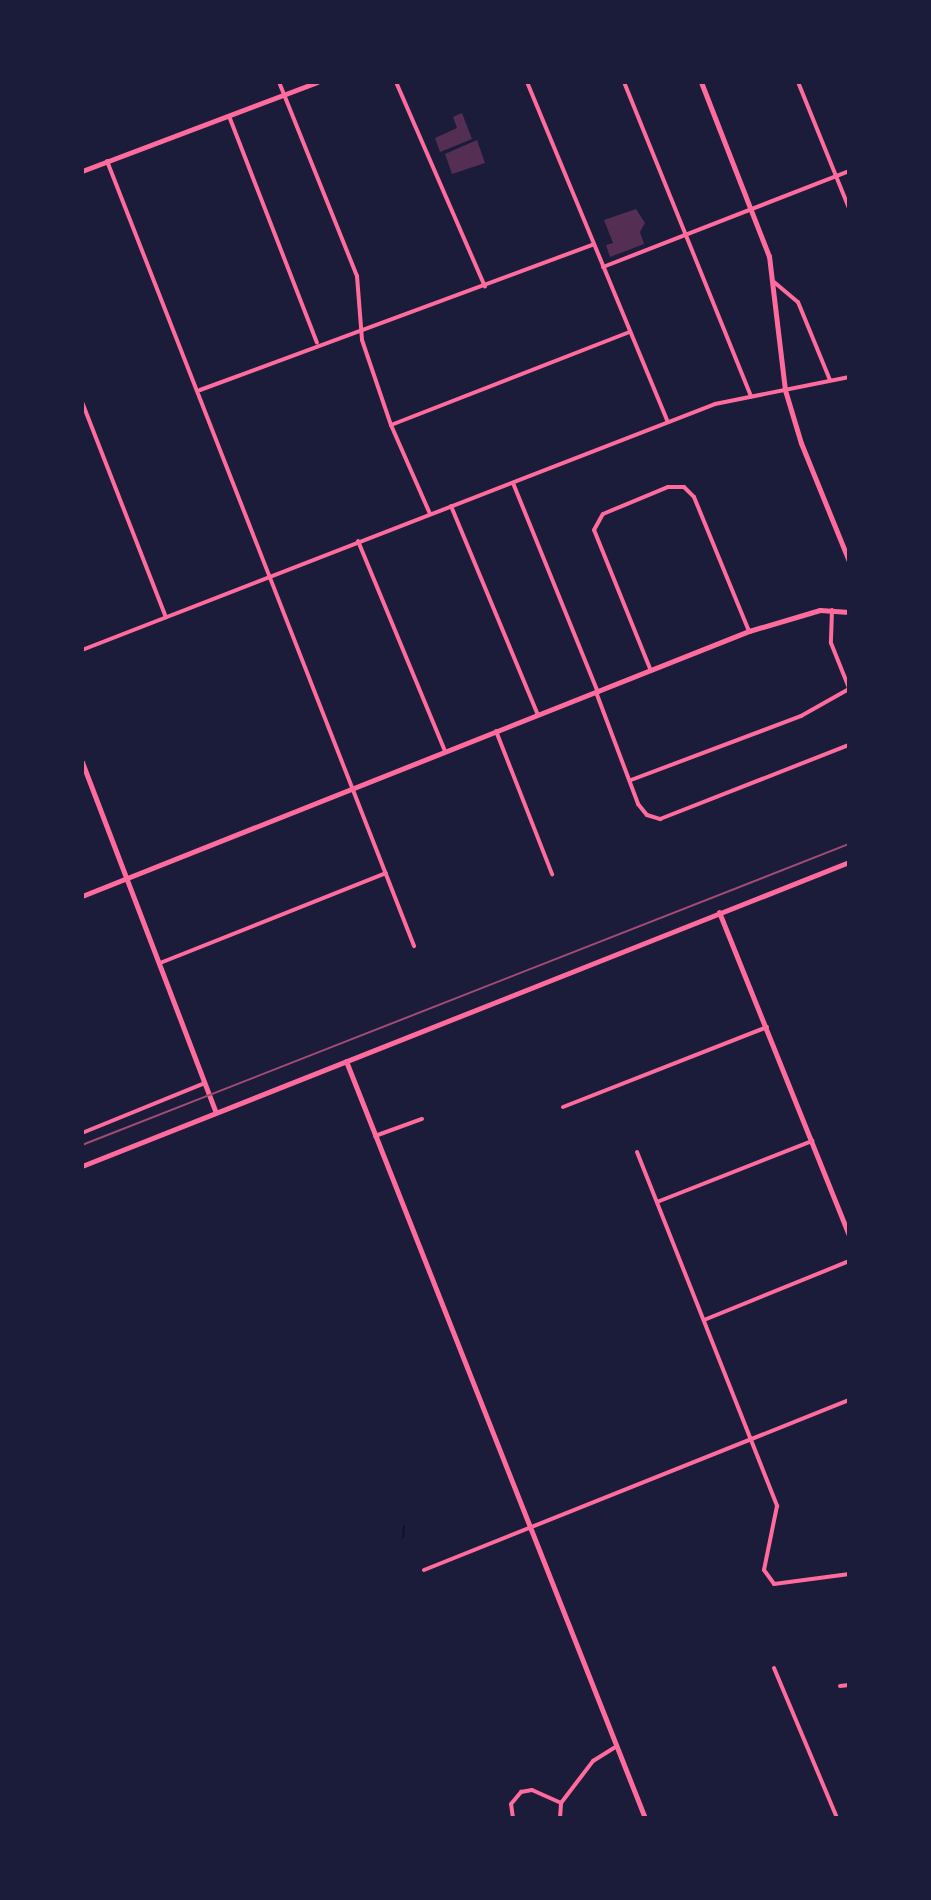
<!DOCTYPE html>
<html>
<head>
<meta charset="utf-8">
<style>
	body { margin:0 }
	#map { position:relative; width:931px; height:1900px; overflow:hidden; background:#1b1b3a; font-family:"Archivo Narrow",sans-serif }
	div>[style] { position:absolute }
	.stream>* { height:2px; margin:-1px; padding:0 1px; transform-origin:1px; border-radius:1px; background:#12122b }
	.building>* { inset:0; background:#542f53 }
	.minor>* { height:4px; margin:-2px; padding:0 2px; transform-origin:2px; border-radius:2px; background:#ff6b9d }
	.tertiary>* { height:5px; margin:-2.5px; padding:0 2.5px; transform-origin:2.5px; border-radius:2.5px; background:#ff6b9d }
	.secondary>* { height:5px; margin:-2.5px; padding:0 2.5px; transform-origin:2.5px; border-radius:2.5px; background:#ff6b9d }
	.rail>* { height:2px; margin:-1px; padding:0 1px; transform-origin:1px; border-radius:1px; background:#a44b75 }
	span { translate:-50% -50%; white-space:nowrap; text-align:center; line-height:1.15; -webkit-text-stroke:8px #1b1b3a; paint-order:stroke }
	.frame { position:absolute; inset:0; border:84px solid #1b1b3a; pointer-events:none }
</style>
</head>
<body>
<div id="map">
	<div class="stream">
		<div style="left:403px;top:1537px;width:11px;rotate:-85deg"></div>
		<div style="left:116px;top:1817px;width:2px;rotate:27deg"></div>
	</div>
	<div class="building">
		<div style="clip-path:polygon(462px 113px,472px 139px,440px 152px,435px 138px,457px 128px,453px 117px)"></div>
		<div style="clip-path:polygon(477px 140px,485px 163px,452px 174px,445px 154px)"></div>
		<div style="clip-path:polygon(636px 209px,645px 223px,640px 232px,644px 244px,610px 257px,606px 245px,613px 243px,604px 220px)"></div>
	</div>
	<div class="minor">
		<div style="left:279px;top:82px;width:209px;rotate:68.1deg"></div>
		<div style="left:357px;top:276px;width:64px;rotate:85.5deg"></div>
		<div style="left:362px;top:340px;width:90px;rotate:71.2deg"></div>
		<div style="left:391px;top:425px;width:97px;rotate:66.3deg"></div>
		<div style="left:396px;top:82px;width:223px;rotate:66.5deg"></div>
		<div style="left:527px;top:82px;width:368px;rotate:67.5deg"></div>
		<div style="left:624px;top:82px;width:339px;rotate:68deg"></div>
		<div style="left:798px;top:82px;width:136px;rotate:68deg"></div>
		<div style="left:229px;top:116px;width:243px;rotate:68.8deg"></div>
		<div style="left:107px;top:161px;width:843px;rotate:68.64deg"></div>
		<div style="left:603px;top:267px;width:264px;rotate:-21.3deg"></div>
		<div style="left:774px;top:282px;width:31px;rotate:40deg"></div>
		<div style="left:798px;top:302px;width:84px;rotate:67.7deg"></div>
		<div style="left:200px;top:390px;width:419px;rotate:-20.3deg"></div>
		<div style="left:82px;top:402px;width:231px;rotate:68.7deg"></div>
		<div style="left:391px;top:425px;width:256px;rotate:-21.3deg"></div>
		<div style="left:513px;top:483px;width:226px;rotate:67.9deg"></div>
		<div style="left:451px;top:506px;width:226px;rotate:67.4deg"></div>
		<div style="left:358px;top:541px;width:227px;rotate:67.5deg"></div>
		<div style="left:832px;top:610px;width:33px;rotate:92deg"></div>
		<div style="left:831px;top:643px;width:48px;rotate:68.2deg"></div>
		<div style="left:82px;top:650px;width:679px;rotate:-21.24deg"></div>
		<div style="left:715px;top:404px;width:137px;rotate:-11.4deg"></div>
		<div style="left:651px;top:671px;width:152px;rotate:-112deg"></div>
		<div style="left:594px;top:530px;width:18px;rotate:-61deg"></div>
		<div style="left:603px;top:514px;width:70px;rotate:-22.6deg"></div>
		<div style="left:668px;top:487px;width:16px"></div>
		<div style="left:684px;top:487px;width:14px;rotate:45deg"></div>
		<div style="left:694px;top:497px;width:145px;rotate:67.7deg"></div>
		<div style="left:596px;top:692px;width:120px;rotate:69.4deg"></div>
		<div style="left:638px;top:804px;width:14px;rotate:51deg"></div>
		<div style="left:647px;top:815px;width:14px;rotate:17deg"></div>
		<div style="left:660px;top:819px;width:203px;rotate:-21.4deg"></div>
		<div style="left:496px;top:731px;width:154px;rotate:68.6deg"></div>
		<div style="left:631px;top:780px;width:182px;rotate:-20.6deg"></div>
		<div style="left:801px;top:716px;width:55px;rotate:-29.4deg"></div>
		<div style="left:160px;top:963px;width:243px;rotate:-21.7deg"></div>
		<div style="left:563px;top:1107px;width:219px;rotate:-21.4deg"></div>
		<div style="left:82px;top:1133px;width:133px;rotate:-22.1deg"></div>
		<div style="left:375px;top:1136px;width:50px;rotate:-19.9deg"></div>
		<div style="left:637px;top:1152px;width:381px;rotate:68.4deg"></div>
		<div style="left:777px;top:1506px;width:65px;rotate:101.5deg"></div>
		<div style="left:764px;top:1570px;width:17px;rotate:54deg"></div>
		<div style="left:774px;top:1584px;width:76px;rotate:-7.6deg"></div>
		<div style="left:657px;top:1202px;width:167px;rotate:-21.5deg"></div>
		<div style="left:704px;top:1320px;width:157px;rotate:-22.1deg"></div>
		<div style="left:424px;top:1570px;width:458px;rotate:-21.8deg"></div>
		<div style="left:774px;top:1668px;width:163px;rotate:67.2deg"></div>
		<div style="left:840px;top:1686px;width:9px;rotate:-6deg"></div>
		<div style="left:513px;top:1818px;width:14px;rotate:-98deg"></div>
		<div style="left:511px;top:1804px;width:16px;rotate:-50deg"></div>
		<div style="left:521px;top:1792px;width:11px;rotate:-10deg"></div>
		<div style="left:532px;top:1790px;width:32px;rotate:24deg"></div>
		<div style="left:560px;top:1818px;width:15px;rotate:-86deg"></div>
		<div style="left:561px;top:1803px;width:53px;rotate:-52.7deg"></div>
		<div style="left:593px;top:1761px;width:25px;rotate:-32deg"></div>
	</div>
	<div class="tertiary">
		<div style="left:82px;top:896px;width:718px;rotate:-21.67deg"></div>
		<div style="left:749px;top:631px;width:74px;rotate:-16.5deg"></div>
		<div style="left:820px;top:610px;width:29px;rotate:4deg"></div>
		<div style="left:719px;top:912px;width:348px;rotate:68.1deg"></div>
		<div style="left:346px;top:1061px;width:814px;rotate:68.45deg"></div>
	</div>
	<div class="secondary">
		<div style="left:701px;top:82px;width:187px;rotate:68.7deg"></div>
		<div style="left:769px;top:256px;width:135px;rotate:83.2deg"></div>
		<div style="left:785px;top:390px;width:55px;rotate:73.2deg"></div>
		<div style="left:801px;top:443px;width:127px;rotate:67.9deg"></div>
		<div style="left:82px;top:171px;width:251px;rotate:-20.7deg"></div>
		<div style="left:82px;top:762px;width:375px;rotate:69.1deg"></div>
		<div style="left:82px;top:1166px;width:825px;rotate:-21.62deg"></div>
	</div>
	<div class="rail">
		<div style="left:82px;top:1145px;width:824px;rotate:-21.43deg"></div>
	</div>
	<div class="frame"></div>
</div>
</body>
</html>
